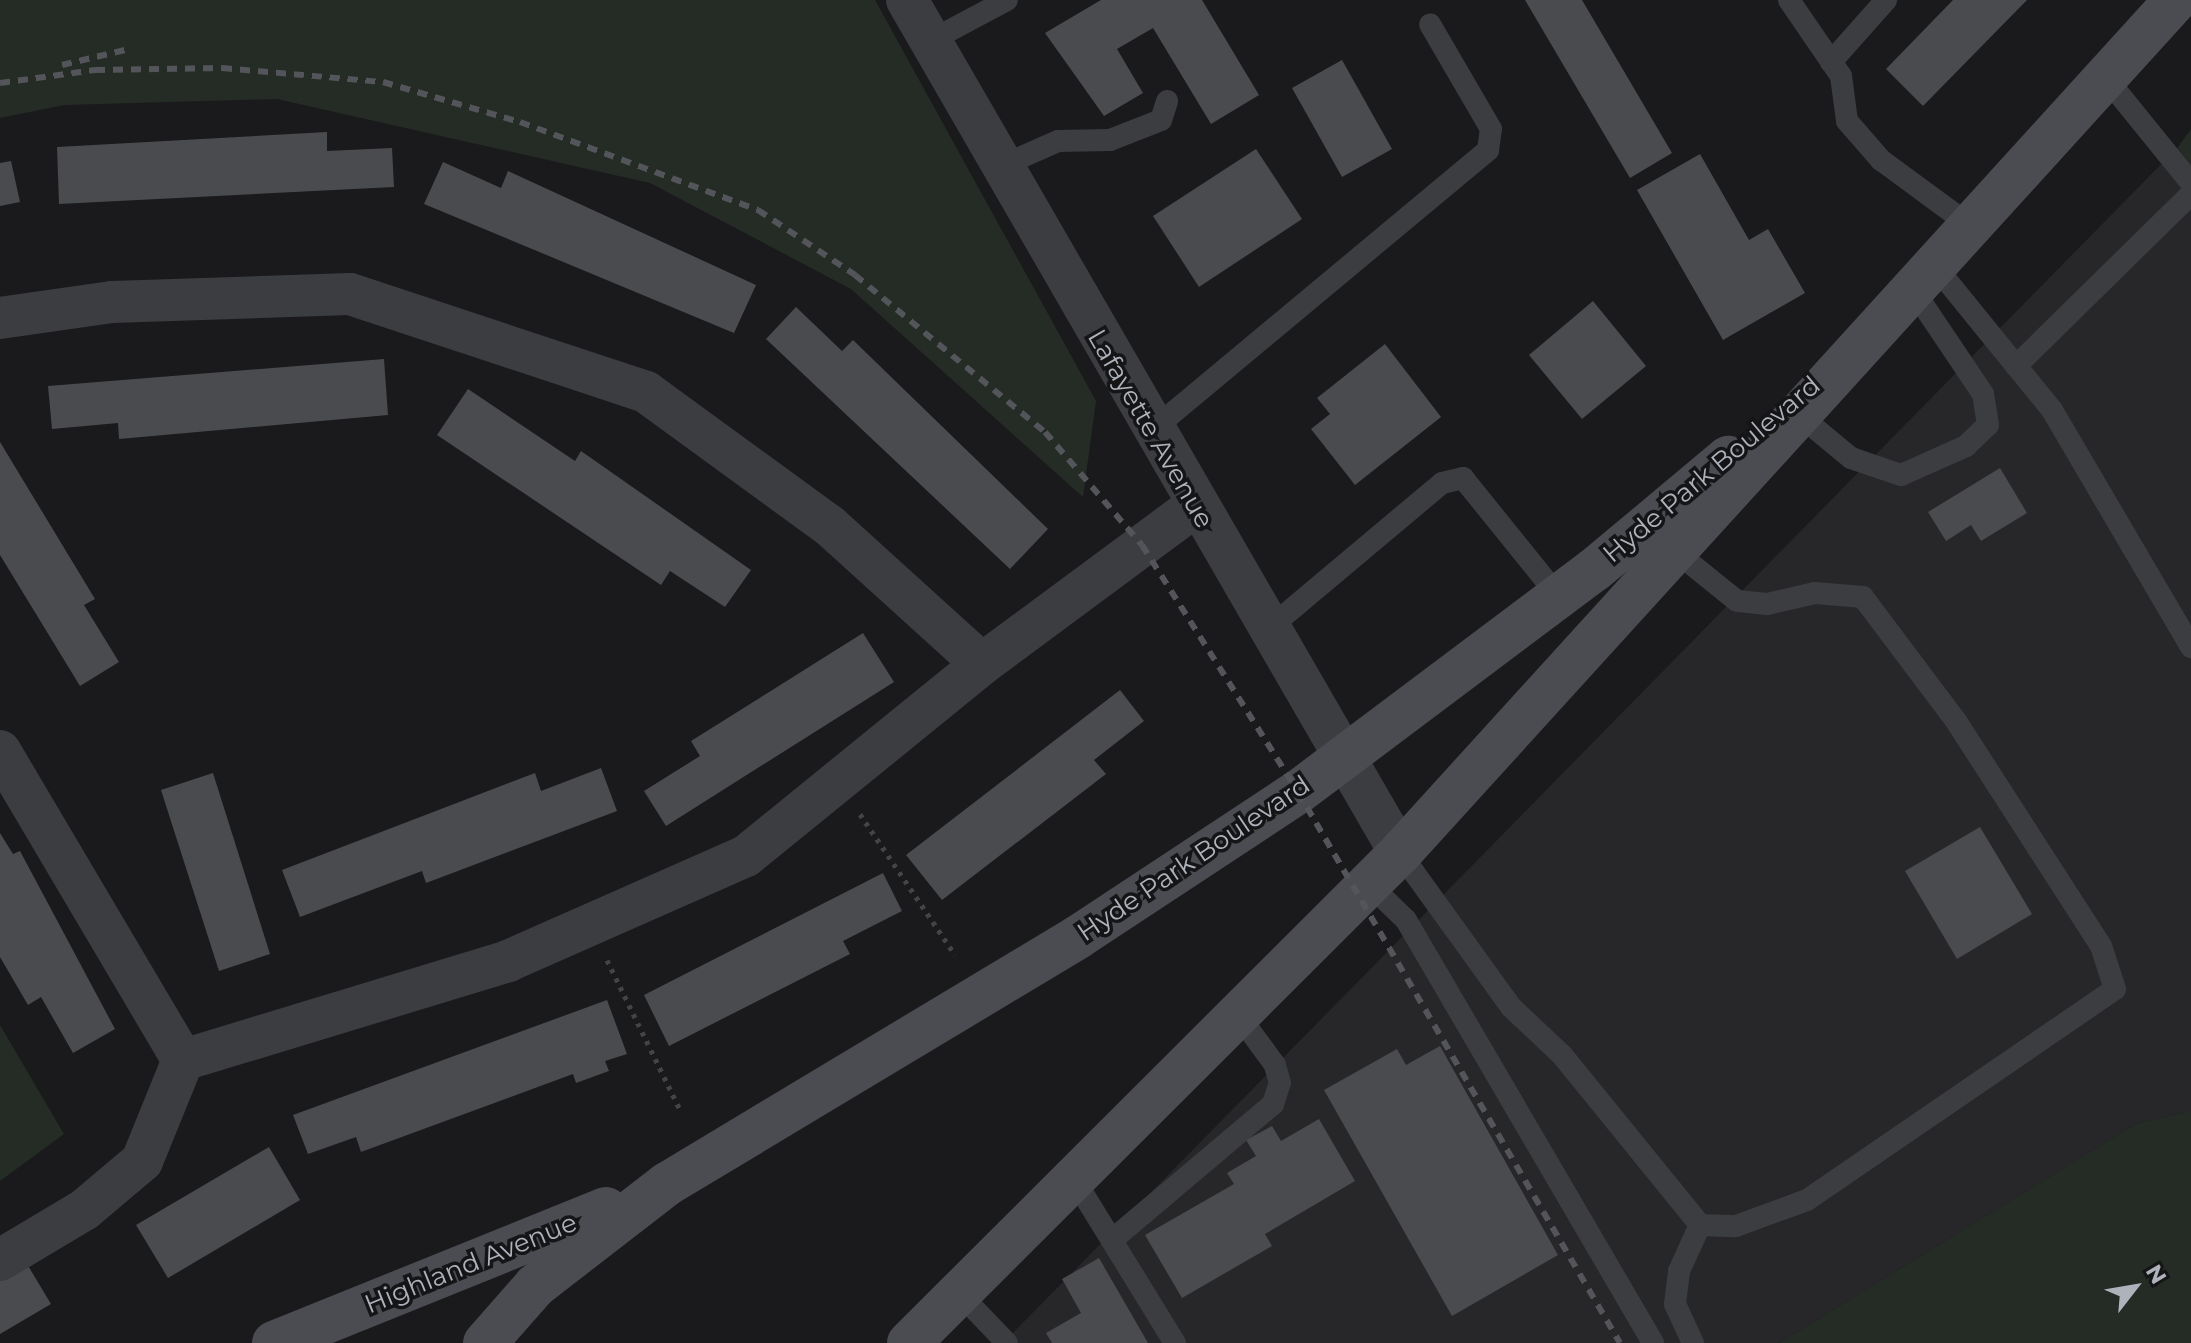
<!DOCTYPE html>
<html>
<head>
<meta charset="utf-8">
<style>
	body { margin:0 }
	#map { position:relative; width:2191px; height:1343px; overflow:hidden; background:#1a1a1c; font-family:Montserrat,sans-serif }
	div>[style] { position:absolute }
	.built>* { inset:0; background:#272729 }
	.green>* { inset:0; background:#252c26 }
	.building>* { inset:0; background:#4a4b4e }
	.path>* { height:5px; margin-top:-2.5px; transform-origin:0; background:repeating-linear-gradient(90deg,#424448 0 4px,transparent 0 10px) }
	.lane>* { height:22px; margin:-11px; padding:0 11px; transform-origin:11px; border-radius:11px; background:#3c3d41 }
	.street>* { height:42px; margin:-21px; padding:0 21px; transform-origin:21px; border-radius:21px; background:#3c3d41 }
	.secondary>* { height:44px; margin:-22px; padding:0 22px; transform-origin:22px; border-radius:22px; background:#4a4c51 }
	.rail>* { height:6px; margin-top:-3px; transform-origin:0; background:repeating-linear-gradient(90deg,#53555a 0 10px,transparent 0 18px) }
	span { translate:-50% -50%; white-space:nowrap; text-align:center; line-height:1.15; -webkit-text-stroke:7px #151517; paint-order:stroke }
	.street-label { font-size:26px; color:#aeb2ba }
	.north { position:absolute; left:2095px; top:1247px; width:80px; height:80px; -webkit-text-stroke:6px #151517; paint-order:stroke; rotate:59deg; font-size:22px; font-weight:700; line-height:32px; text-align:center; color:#aeb2ba }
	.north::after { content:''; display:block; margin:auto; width:28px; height:36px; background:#aeb2ba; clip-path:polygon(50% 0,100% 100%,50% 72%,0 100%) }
</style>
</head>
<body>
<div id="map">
	<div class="built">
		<div style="clip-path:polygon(2178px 147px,2191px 170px,2191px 1111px,2137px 1123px,1779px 1343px,1003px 1343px)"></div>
	</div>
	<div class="green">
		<div style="clip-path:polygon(0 0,875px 0,1096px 401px,1083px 497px,851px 289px,650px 183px,277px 99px,64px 105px,0 118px)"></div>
		<div style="clip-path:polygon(2191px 129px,2191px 170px,2178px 147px)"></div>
		<div style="clip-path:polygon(0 1025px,64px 1134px,0 1181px)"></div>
		<div style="clip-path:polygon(2191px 1111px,2191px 1343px,1779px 1343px,2137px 1123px)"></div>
	</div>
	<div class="building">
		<div style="clip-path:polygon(1101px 0,1202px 0,1259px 95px,1211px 124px,1153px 28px,1117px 49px,1143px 93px,1104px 116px,1045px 33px)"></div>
		<div style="clip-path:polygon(1525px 0,1582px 0,1672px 153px,1630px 178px)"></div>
		<div style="clip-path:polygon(1953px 0,2027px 0,1923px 106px,1886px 69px)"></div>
		<div style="clip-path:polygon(1342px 60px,1392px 149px,1342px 177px,1292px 88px)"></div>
		<div style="clip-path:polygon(327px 132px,327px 151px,392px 148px,394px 187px,59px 204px,57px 147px)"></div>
		<div style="clip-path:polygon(1256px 149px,1302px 219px,1199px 287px,1153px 216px)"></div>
		<div style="clip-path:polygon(1700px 154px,1749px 240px,1768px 229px,1805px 293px,1723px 340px,1637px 190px)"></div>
		<div style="clip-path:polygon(11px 161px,20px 202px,0 206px,0 163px)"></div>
		<div style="clip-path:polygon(443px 162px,501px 188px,508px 171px,756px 285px,734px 333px,424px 204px)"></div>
		<div style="clip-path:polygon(1593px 301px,1646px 366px,1582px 419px,1529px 355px)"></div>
		<div style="clip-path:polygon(796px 307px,842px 351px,853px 340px,1048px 529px,1010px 569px,766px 339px)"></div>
		<div style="clip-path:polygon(1385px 344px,1441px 417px,1355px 485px,1311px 429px,1330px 414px,1317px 398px)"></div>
		<div style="clip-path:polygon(384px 359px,388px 415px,119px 439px,118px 423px,52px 429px,48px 386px)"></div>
		<div style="clip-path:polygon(468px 389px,575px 461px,581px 451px,751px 570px,725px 607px,670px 571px,661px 585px,437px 435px)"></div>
		<div style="clip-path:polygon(0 442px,95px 599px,84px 605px,119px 662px,80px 686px,0 555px)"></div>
		<div style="clip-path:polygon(2000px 468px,2027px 513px,1981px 541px,1971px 525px,1946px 541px,1928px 512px)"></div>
		<div style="clip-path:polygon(863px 633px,894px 682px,666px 826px,644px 791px,700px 756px,691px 741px)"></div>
		<div style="clip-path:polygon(1120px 690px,1144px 721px,1094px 760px,1106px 774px,942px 900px,906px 855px)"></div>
		<div style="clip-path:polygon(601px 768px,617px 811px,426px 883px,422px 871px,300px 917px,282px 870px,535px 773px,541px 791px)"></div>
		<div style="clip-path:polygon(213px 773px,270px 954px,219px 971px,161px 790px)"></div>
		<div style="clip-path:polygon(1980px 827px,2032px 914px,1957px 959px,1905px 871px)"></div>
		<div style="clip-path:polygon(0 833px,13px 854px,20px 851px,115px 1029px,73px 1053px,41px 997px,28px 1005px,0 957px)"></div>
		<div style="clip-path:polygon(883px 873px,902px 911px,843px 941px,850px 954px,669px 1046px,644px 995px)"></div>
		<div style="clip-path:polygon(607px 1000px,627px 1054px,605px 1061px,609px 1071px,576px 1083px,573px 1074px,361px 1152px,356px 1137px,308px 1154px,293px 1115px)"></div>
		<div style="clip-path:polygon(1440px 1046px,1558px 1255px,1452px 1316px,1324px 1090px,1397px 1049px,1406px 1065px)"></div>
		<div style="clip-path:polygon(1319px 1119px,1355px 1181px,1265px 1234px,1272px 1246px,1182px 1298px,1145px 1235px,1234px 1184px,1227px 1173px,1256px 1156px,1246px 1140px,1272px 1126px,1281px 1141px)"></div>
		<div style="clip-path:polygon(269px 1147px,300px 1200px,168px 1278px,136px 1225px)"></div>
		<div style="clip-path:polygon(1099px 1258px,1148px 1343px,1052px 1343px,1046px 1333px,1081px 1313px,1062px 1279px)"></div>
		<div style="clip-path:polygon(27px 1264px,51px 1304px,0 1334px,0 1280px)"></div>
	</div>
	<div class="path">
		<div style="left:860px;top:814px;width:170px;rotate:56deg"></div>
		<div style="left:607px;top:960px;width:167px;rotate:64deg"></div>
	</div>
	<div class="lane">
		<div style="left:1789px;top:0;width:92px;rotate:55.6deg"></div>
		<div style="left:1841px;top:76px;width:45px;rotate:82.4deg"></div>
		<div style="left:1847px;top:121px;width:52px;rotate:48.9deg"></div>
		<div style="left:1881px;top:160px;width:112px;rotate:36.3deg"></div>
		<div style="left:930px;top:41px;width:87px;rotate:-28deg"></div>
		<div style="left:1831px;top:62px;width:83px;rotate:-48.4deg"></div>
		<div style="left:2106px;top:78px;width:135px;rotate:51deg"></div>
		<div style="left:1001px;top:166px;width:62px;rotate:-23.7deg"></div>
		<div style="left:1058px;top:141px;width:52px;rotate:-1.1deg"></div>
		<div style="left:1110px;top:140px;width:55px;rotate:-21.4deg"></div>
		<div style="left:1161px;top:120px;width:20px;rotate:-72deg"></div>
		<div style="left:1935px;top:266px;width:186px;rotate:50.9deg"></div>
		<div style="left:2052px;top:410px;width:275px;rotate:59.6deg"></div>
		<div style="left:2016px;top:366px;width:245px;rotate:-44.5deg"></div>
		<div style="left:1799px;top:415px;width:67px;rotate:39.6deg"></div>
		<div style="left:1851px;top:458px;width:53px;rotate:18.8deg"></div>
		<div style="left:1901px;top:475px;width:71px;rotate:-24deg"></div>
		<div style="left:1966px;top:446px;width:30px;rotate:-44deg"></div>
		<div style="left:1988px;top:425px;width:31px;rotate:-99deg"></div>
		<div style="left:1983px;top:394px;width:125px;rotate:-123.9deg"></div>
		<div style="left:1151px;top:431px;width:439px;rotate:-39.8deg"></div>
		<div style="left:1488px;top:150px;width:21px;rotate:-82deg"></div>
		<div style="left:1491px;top:129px;width:121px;rotate:-120.2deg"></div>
		<div style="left:1268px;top:629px;width:227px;rotate:-40deg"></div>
		<div style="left:1442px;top:483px;width:22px;rotate:-13deg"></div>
		<div style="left:1463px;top:478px;width:153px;rotate:51.1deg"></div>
		<div style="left:1400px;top:853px;width:190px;rotate:54.2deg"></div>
		<div style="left:1511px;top:1007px;width:70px;rotate:43.3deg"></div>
		<div style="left:1562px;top:1055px;width:219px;rotate:50.9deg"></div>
		<div style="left:1700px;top:1225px;width:36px;rotate:2deg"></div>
		<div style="left:1736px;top:1226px;width:76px;rotate:-20.1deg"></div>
		<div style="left:1807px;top:1200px;width:373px;rotate:-34.4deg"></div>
		<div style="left:2115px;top:989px;width:45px;rotate:-108deg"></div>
		<div style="left:2101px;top:946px;width:268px;rotate:-122.8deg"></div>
		<div style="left:1956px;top:721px;width:155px;rotate:-126.9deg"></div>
		<div style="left:1863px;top:597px;width:48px;rotate:-175.2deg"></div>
		<div style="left:1815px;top:593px;width:49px;rotate:167.1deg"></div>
		<div style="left:1767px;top:604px;width:30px;rotate:-174deg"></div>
		<div style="left:1737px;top:601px;width:80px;rotate:-141.1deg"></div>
		<div style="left:1370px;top:885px;width:50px;rotate:44.2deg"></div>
		<div style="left:1406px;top:920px;width:490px;rotate:59.7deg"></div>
		<div style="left:1074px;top:1179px;width:193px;rotate:58.4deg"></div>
		<div style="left:1112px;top:1240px;width:211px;rotate:-40.2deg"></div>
		<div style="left:1273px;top:1104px;width:22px;rotate:-72deg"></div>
		<div style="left:1280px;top:1083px;width:19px;rotate:-106deg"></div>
		<div style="left:1275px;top:1065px;width:61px;rotate:-126.3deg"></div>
		<div style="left:959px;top:1293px;width:69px;rotate:46.2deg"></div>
		<div style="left:1693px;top:1343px;width:43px;rotate:-114.8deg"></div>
		<div style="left:1675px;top:1304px;width:33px;rotate:-83deg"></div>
		<div style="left:1679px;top:1271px;width:51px;rotate:-65.5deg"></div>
	</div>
	<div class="street">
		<div style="left:907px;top:0;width:985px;rotate:59.97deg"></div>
		<div style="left:0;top:318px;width:113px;rotate:-8.1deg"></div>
		<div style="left:112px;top:302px;width:238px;rotate:-1.9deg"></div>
		<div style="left:350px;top:294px;width:312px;rotate:18.3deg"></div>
		<div style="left:646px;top:392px;width:228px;rotate:36.1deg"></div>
		<div style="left:830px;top:526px;width:205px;rotate:42.2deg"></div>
		<div style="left:982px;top:664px;width:264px;rotate:-36.5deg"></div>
		<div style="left:0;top:751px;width:359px;rotate:59.4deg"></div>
		<div style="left:0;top:1260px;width:98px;rotate:-30.8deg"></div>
		<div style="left:84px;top:1210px;width:76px;rotate:-40.2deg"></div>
		<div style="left:142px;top:1161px;width:109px;rotate:-67.9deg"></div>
		<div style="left:183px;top:1060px;width:340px;rotate:-16.9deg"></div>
		<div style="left:508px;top:961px;width:260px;rotate:-23.8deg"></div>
		<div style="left:746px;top:856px;width:304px;rotate:-39.1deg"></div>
	</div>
	<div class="secondary">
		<div style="left:274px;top:1343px;width:358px;rotate:-22deg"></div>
		<div style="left:485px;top:1343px;width:76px;rotate:-48.7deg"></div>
		<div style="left:535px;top:1286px;width:167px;rotate:-37.7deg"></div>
		<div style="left:667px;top:1184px;width:480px;rotate:-31deg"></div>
		<div style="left:1078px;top:937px;width:263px;rotate:-33.4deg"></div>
		<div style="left:1298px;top:792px;width:370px;rotate:-36.9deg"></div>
		<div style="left:1594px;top:570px;width:175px;rotate:-39.9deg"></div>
		<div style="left:909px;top:1343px;width:694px;rotate:-44.94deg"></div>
		<div style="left:1400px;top:853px;width:1153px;rotate:-47.71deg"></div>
	</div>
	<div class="rail">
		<div style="left:62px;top:65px;width:69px;rotate:-13.4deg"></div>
		<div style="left:0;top:83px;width:96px;rotate:-7.8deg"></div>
		<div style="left:95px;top:70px;width:127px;rotate:-0.9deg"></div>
		<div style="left:222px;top:68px;width:162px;rotate:5deg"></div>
		<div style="left:383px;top:82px;width:143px;rotate:16.3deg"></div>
		<div style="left:520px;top:122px;width:254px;rotate:20.3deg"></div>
		<div style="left:758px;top:210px;width:117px;rotate:33.8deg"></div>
		<div style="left:855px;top:275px;width:246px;rotate:39.6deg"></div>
		<div style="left:1045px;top:432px;width:149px;rotate:49.4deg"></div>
		<div style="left:1142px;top:545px;width:292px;rotate:57.7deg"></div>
		<div style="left:1298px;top:792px;width:638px;rotate:59.7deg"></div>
	</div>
	<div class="street-label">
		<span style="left:1150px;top:429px;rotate:60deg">Lafayette Avenue</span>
		<span style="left:1712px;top:470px;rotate:-40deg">Hyde Park Boulevard</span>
		<span style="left:1194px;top:859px;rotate:-34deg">Hyde Park Boulevard</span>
		<span style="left:471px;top:1264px;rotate:-22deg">Highland Avenue</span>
	</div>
	<div class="north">N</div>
</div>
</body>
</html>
